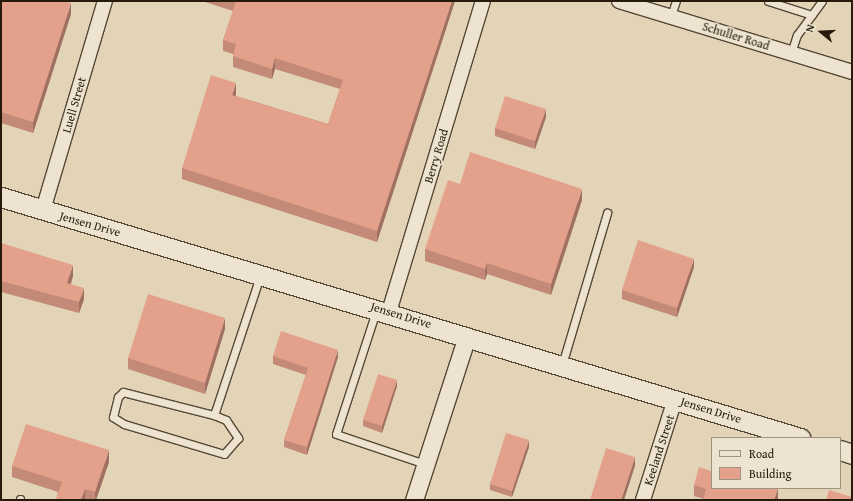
<!DOCTYPE html>
<html>
<head>
<meta charset="utf-8">
<style>
	body { margin:0 }
	#map { position:relative; width:853px; height:501px; overflow:hidden; background:#e3d4b7; font-family:"Gentium Book Plus",serif }
	div>[style] { position:absolute }
	.roads { filter:drop-shadow(1px 0 #554835) drop-shadow(-1px 0 #554835) drop-shadow(0 1px #554835) drop-shadow(0 -1px #554835) }
	.service>* { height:7px; margin:-3.5px; padding:0 3.5px; transform-origin:3.5px; border-radius:3.5px; background:#ede3d0 }
	.minor>* { height:14px; margin:-7px; padding:0 7px; transform-origin:7px; border-radius:7px; background:#ede3d0 }
	.tertiary>* { height:17px; margin:-8.5px; padding:0 8.5px; transform-origin:8.5px; border-radius:8.5px; background:#ede3d0 }
	.secondary>* { height:19px; margin:-9.5px; padding:0 9.5px; transform-origin:9.5px; border-radius:9.5px; background:#ede3d0 }
	.wall>* { inset:0; background:#c38a78 }
	.shaded-wall>* { inset:0; background:#9f7162 }
	.building>* { inset:0; background:#e3a18c }
	span { translate:-50% -50%; white-space:nowrap; text-align:center; line-height:1.15; -webkit-text-stroke:3.5px #ede3d0; paint-order:stroke }
	.street-label { font-size:12px; color:#261a0a }
	.frame { position:absolute; inset:0; border:2px solid #261a0a; pointer-events:none }
	.legend { position:absolute; left:711px; top:437px; width:130px; height:52px; box-sizing:border-box; background:#ede3d0; border:1px solid #9d9381; margin:0; padding:5px 7px; list-style:none; font-size:12px; color:#261a0a }
	.legend li { display:flex; align-items:center; gap:8px; height:20px }
	.legend b { width:20px; border:1px solid #9d9381 }
	.north { position:absolute; left:801px; top:12px; width:40px; height:40px; -webkit-text-stroke:3px #ede3d0; paint-order:stroke; rotate:288deg; font-size:11px; font-weight:700; line-height:16px; text-align:center; color:#261a0a }
	.north::after { content:''; display:block; margin:auto; width:14px; height:18px; background:#261a0a; clip-path:polygon(50% 0,100% 100%,50% 72%,0 100%) }
</style>
</head>
<body>
<div id="map">
	<div class="roads">
		<div class="service">
			<div style="left:768px;top:1px;width:46px;rotate:17.7deg"></div>
			<div style="left:671px;top:16px;width:16px;rotate:-72deg"></div>
			<div style="left:791px;top:53px;width:19px;rotate:-72deg"></div>
			<div style="left:797px;top:35px;width:42px;rotate:-53.7deg"></div>
			<div style="left:376px;top:311px;width:129px;rotate:108deg"></div>
			<div style="left:336px;top:434px;width:94px;rotate:18.6deg"></div>
			<div style="left:562px;top:365px;width:159px;rotate:-73.5deg"></div>
			<div style="left:214px;top:415px;width:13px;rotate:23deg"></div>
			<div style="left:226px;top:420px;width:22px;rotate:56deg"></div>
			<div style="left:238px;top:438px;width:21px;rotate:131deg"></div>
			<div style="left:224px;top:454px;width:104px;rotate:-163.3deg"></div>
			<div style="left:124px;top:424px;width:13px;rotate:-148deg"></div>
			<div style="left:113px;top:417px;width:21px;rotate:-76deg"></div>
			<div style="left:118px;top:397px;width:7px;rotate:-45deg"></div>
			<div style="left:123px;top:392px;width:94px;rotate:14.2deg"></div>
			<div style="left:214px;top:415px;width:146px;rotate:-71.7deg"></div>
			<div style="left:20px;top:500px;width:1px;rotate:-90deg"></div>
		</div>
		<div class="minor">
			<div style="left:619px;top:1px;width:244px;rotate:16.9deg"></div>
			<div style="left:43px;top:210px;width:218px;rotate:-73.5deg"></div>
			<div style="left:389px;top:312px;width:325px;rotate:-73.2deg"></div>
			<div style="left:643px;top:500px;width:106px;rotate:-72.4deg"></div>
		</div>
		<div class="tertiary">
			<div style="left:414px;top:500px;width:172px;rotate:-72.1deg"></div>
		</div>
		<div class="secondary">
			<div style="left:1px;top:197px;width:835px;rotate:16.78deg"></div>
			<div style="left:840px;top:450px;width:13px;rotate:18deg"></div>
		</div>
	</div>
	<div class="wall">
		<div style="clip-path:polygon(1px 1px,71px 14px,33px 133px,1px 123px)"></div>
		<div style="clip-path:polygon(202px 1px,455px 1px,377px 242px,182px 179px,182px 168px,236px 94px,236px 96px,328px 124px,340px 89px,275px 69px,272px 79px,233px 67px,233px 54px,223px 51px,223px 40px,233px 11px)"></div>
		<div style="clip-path:polygon(546px 117px,535px 149px,495px 136px,495px 128px)"></div>
		<div style="clip-path:polygon(582px 200px,551px 295px,487px 274px,485px 280px,425px 261px,425px 249px)"></div>
		<div style="clip-path:polygon(1px 243px,73px 276px,71px 284px,84px 299px,79px 313px,1px 292px)"></div>
		<div style="clip-path:polygon(694px 267px,677px 317px,622px 299px,622px 290px)"></div>
		<div style="clip-path:polygon(225px 329px,205px 394px,128px 369px,128px 358px)"></div>
		<div style="clip-path:polygon(273px 356px,338px 357px,307px 455px,284px 447px,284px 440px,306px 375px,273px 364px)"></div>
		<div style="clip-path:polygon(397px 386px,382px 433px,363px 426px,363px 420px)"></div>
		<div style="clip-path:polygon(529px 447px,512px 497px,490px 490px,490px 484px)"></div>
		<div style="clip-path:polygon(109px 462px,96px 500px,56px 500px,58px 492px,12px 477px,12px 466px)"></div>
		<div style="clip-path:polygon(694px 485px,778px 498px,778px 500px,703px 500px,704px 499px,694px 496px)"></div>
	</div>
	<div class="shaded-wall">
		<div style="clip-path:polygon(452px 1px,455px 1px,377px 242px,377px 231px)"></div>
		<div style="clip-path:polygon(71px 3px,71px 14px,33px 133px,33px 122px)"></div>
		<div style="clip-path:polygon(275px 58px,275px 69px,272px 79px,272px 69px)"></div>
		<div style="clip-path:polygon(236px 83px,236px 94px,232px 106px,232px 95px)"></div>
		<div style="clip-path:polygon(546px 109px,546px 117px,535px 149px,535px 141px)"></div>
		<div style="clip-path:polygon(582px 189px,582px 200px,551px 295px,551px 284px)"></div>
		<div style="clip-path:polygon(694px 259px,694px 267px,677px 317px,677px 308px)"></div>
		<div style="clip-path:polygon(487px 263px,487px 274px,485px 280px,485px 269px)"></div>
		<div style="clip-path:polygon(73px 265px,73px 276px,67px 294px,67px 283px)"></div>
		<div style="clip-path:polygon(84px 288px,84px 299px,79px 313px,79px 302px)"></div>
		<div style="clip-path:polygon(225px 318px,225px 329px,205px 394px,205px 383px)"></div>
		<div style="clip-path:polygon(338px 350px,338px 357px,307px 455px,307px 447px)"></div>
		<div style="clip-path:polygon(397px 380px,397px 386px,382px 433px,382px 426px)"></div>
		<div style="clip-path:polygon(529px 440px,529px 447px,512px 497px,512px 491px)"></div>
		<div style="clip-path:polygon(109px 450px,109px 462px,96px 500px,95px 500px,95px 492px)"></div>
		<div style="clip-path:polygon(635px 457px,635px 466px,624px 500px,621px 500px)"></div>
		<div style="clip-path:polygon(778px 488px,778px 500px,774px 500px)"></div>
		<div style="clip-path:polygon(85px 489px,85px 500px,81px 500px)"></div>
	</div>
	<div class="building">
		<div style="clip-path:polygon(1px 1px,64px 1px,71px 3px,33px 122px,1px 112px)"></div>
		<div style="clip-path:polygon(236px 1px,452px 1px,377px 231px,182px 168px,211px 75px,236px 83px,232px 95px,328px 124px,343px 80px,275px 58px,272px 69px,233px 56px,236px 44px,223px 40px)"></div>
		<div style="clip-path:polygon(505px 96px,546px 109px,535px 141px,495px 128px)"></div>
		<div style="clip-path:polygon(470px 152px,582px 189px,551px 284px,487px 263px,485px 269px,425px 249px,448px 180px,460px 184px)"></div>
		<div style="clip-path:polygon(638px 240px,694px 259px,677px 308px,622px 290px)"></div>
		<div style="clip-path:polygon(1px 243px,73px 265px,67px 283px,84px 288px,79px 302px,1px 281px)"></div>
		<div style="clip-path:polygon(148px 294px,225px 318px,205px 383px,128px 358px)"></div>
		<div style="clip-path:polygon(281px 331px,338px 350px,307px 447px,284px 440px,308px 368px,273px 356px)"></div>
		<div style="clip-path:polygon(378px 374px,397px 380px,382px 426px,363px 420px)"></div>
		<div style="clip-path:polygon(26px 424px,109px 450px,95px 492px,85px 489px,81px 500px,58px 500px,56px 499px,62px 482px,12px 466px)"></div>
		<div style="clip-path:polygon(506px 433px,529px 440px,512px 491px,490px 484px)"></div>
		<div style="clip-path:polygon(606px 448px,635px 457px,621px 500px,590px 500px)"></div>
		<div style="clip-path:polygon(699px 467px,711px 471px,712px 467px,712px 488px,778px 488px,774px 500px,703px 500px,706px 489px,694px 485px)"></div>
		<div style="clip-path:polygon(829px 490px,852px 497px,852px 500px,826px 500px)"></div>
	</div>
	<div class="street-label">
		<span style="left:736px;top:36px;rotate:17deg">Schuller Road</span>
		<span style="left:74px;top:105px;rotate:-74deg">Luell Street</span>
		<span style="left:436px;top:156px;rotate:-73deg">Berry Road</span>
		<span style="left:90px;top:224px;rotate:16deg">Jensen Drive</span>
		<span style="left:401px;top:315px;rotate:17deg">Jensen Drive</span>
		<span style="left:711px;top:410px;rotate:17deg">Jensen Drive</span>
		<span style="left:659px;top:450px;rotate:-72deg">Keeland Street</span>
	</div>
	<div class="frame"></div>
	<ul class="legend">
	<li><b style="height:5px;background:#ede3d0"></b>Road</li>
	<li><b style="height:11px;background:#e3a18c"></b>Building</li>
	</ul>
	<div class="north">N</div>
</div>
</body>
</html>
